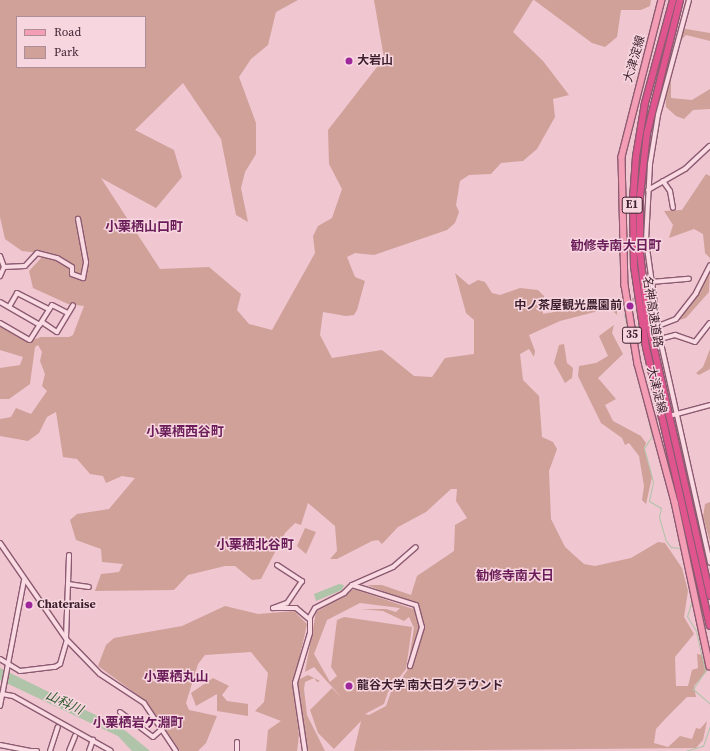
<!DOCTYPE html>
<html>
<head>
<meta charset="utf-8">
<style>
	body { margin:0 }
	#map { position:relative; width:710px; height:751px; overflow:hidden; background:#f0c6d1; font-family:"Source Serif 4","Noto Sans JP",serif }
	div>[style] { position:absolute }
	.green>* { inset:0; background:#cfa199 }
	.water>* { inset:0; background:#afc4a8 }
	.stream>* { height:1px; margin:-0.5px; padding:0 0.5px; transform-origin:0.5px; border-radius:0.5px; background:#afc4a8 }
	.minor-tunnel>* { height:4px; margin-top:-2px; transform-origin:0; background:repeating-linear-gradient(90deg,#cca5b0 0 4px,transparent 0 6px) }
	.roads { filter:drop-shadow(1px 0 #8c5b71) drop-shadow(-1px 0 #8c5b71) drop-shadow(0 1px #8c5b71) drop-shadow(0 -1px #8c5b71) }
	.minor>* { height:4px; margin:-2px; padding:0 2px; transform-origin:2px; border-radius:2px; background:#fadae3 }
	.major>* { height:5.5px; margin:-2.75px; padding:0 2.75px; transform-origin:2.75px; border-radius:2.75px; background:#f49eb6 }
	.highway>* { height:6px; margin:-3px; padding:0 3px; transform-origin:3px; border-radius:3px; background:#e1558f }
	.dots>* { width:11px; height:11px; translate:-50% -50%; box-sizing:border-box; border:2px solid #f7d6df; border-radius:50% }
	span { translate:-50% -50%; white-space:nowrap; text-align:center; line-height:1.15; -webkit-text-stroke:3px #f7d6df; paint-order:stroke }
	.shield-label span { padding:1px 3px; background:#f7d6df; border:1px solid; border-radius:3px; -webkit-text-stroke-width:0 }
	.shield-label { font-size:11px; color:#3c1f2d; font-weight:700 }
	.street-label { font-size:12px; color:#3c1f2d }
	.poi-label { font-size:12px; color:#3c1f2d; font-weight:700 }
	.left { translate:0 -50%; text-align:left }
	.right { translate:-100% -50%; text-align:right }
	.neighbourhood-label { font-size:13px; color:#6a1d58; font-weight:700 }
	.water-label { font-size:13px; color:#305c2e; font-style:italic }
	.legend { position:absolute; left:16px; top:16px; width:130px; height:52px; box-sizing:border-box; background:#f7d6df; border:1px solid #ac8d98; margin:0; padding:5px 7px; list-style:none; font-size:12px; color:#3c1f2d }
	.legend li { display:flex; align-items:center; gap:8px; height:20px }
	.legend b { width:20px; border:1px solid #ac8d98 }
</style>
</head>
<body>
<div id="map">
	<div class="green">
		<div style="clip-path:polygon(evenodd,0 0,298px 0,276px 12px,268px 45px,251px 59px,239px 77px,256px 123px,256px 154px,245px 172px,241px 188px,248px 222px,236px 215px,221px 139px,183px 83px,135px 130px,174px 150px,182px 177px,156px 208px,101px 178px,160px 269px,209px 267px,241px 294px,237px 310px,249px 324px,272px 330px,315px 253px,313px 236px,318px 226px,332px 218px,342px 189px,329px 164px,328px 130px,384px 58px,374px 0,533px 0,513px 32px,543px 61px,569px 95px,553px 99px,555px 117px,537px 149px,523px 161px,501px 163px,491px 174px,469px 175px,460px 181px,456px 205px,459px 212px,455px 223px,447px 230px,374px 255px,355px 253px,347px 257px,355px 277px,365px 281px,357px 310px,354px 315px,346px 316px,323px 312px,320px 335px,332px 358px,382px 350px,414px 376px,432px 377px,445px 358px,474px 354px,474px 320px,466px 313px,455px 273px,469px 285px,478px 280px,485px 282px,492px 293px,500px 295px,520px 288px,538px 290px,544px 296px,543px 314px,600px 303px,617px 308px,617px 315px,610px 308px,560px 321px,529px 335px,535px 351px,534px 357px,529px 349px,520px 354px,523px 380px,539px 396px,542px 437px,553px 442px,557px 449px,549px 471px,551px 519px,565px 547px,584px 564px,595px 566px,631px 558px,658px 542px,665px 543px,682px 568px,688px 591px,684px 617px,694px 634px,675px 657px,676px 686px,688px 686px,692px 670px,698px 668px,697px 654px,702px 655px,707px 671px,694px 686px,696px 697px,687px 697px,667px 717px,656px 729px,654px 743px,668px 747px,680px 736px,692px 739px,696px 728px,700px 729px,707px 721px,703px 740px,696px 748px,354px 751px,361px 721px,334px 749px,318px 733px,310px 710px,332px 688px,342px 698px,314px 667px,305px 672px,316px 612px,354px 589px,413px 609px,412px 603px,367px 585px,382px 585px,411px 595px,417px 576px,454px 551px,455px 525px,467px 518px,456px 501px,457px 489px,451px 489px,426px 512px,398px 527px,382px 544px,378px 540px,372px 541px,337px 559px,330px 559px,337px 551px,335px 526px,308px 503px,301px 525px,295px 523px,285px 533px,261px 579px,252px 580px,235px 566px,225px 566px,188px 575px,174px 590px,95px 591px,101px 574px,119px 572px,123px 564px,102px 562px,101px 549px,76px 540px,70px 520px,77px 514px,109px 509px,135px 478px,122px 476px,106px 483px,103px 476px,90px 474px,77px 459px,63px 457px,56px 412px,47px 417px,39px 433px,28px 441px,0 436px,0 419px,11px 417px,16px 408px,31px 414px,47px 391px,42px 386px,45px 374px,40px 361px,42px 352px,38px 345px,35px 347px,30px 384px,9px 399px,0 399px,0 368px,20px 365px,23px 357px,0 350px,0 326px,30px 341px,41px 337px,69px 337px,73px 335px,84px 306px,68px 304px,33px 288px,29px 271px,42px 257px,40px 253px,22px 251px,5px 239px,0 217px,0 0,17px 17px,145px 17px,145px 67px,17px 67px,17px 17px,0 0,360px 603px,400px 608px,396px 612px,386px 609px,361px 609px,383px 611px,404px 621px,409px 617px,414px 628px,407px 671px,391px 692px,386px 706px,369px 715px,365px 714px,384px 704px,388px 692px,406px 669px,412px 627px,344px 617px,337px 620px,331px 667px,337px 676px,330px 682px,314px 654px,327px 620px,360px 603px)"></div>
		<div style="clip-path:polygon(534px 0,651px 0,650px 6px,641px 10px,621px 10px,617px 37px,605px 47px,592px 43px)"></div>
		<div style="clip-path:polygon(686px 29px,710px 33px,710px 41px,686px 35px,682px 39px,682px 30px)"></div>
		<div style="clip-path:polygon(671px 74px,671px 98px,692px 100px,710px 89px,710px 109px,693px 110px,684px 119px,676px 116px,666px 107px,665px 92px)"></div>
		<div style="clip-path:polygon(706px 174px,710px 176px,710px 258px,705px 253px,703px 234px,694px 229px,669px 238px,673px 225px,664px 211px,682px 210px)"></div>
		<div style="clip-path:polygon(710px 266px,709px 292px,686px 318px,676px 321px,695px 295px,704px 270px)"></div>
		<div style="clip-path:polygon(614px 325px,612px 333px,623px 354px,598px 378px,616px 399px,605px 405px,613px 421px,641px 436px,646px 443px,644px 448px,652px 477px,646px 504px,642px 500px,644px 486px,639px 456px,629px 443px,625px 445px,622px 438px,601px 423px,578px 376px,579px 366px,596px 363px,608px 356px,599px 336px)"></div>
		<div style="clip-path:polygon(564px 344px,567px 363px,573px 368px,572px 378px,565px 383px,554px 363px,559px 345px)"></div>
		<div style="clip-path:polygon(710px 349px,710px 369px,699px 375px,696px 373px,703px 367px)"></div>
		<div style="clip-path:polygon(710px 502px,710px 542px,703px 517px,705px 504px)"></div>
		<div style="clip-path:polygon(305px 528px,316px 532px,306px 554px,297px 546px)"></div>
		<div style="clip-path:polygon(225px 606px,258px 614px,294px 611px,307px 624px,293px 688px,299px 735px,297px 751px,266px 751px,268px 730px,281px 721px,255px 711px,264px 702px,268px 673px,251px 652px,205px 655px,198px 664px,186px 703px,189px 710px,217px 716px,206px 743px,198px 751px,180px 751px,146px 701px,98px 666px,106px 645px,114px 638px,182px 626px)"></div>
		<div style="clip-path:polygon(308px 675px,320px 681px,317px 682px,314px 678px,305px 682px,304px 689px,307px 715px,325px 751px,307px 751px,306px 747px,298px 692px,298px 680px)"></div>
		<div style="clip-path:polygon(213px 678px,229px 686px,222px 695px,227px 701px,248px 704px,248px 716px,217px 711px,217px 694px,196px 706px,191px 693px)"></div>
	</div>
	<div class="water">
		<div style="clip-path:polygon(339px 584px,344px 585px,342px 590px,316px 601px,314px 594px)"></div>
		<div style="clip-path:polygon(0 668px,122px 728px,150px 751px,132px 751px,118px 736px,0 680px)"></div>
	</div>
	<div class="stream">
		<div style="left:619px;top:228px;width:27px;rotate:90deg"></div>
		<div style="left:621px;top:278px;width:16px;rotate:86deg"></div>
		<div style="left:624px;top:314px;width:125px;rotate:77.1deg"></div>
		<div style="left:652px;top:436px;width:14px;rotate:124deg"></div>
		<div style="left:644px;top:448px;width:35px;rotate:75deg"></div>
		<div style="left:653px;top:482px;width:19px;rotate:102deg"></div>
		<div style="left:649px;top:501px;width:14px;rotate:30deg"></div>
		<div style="left:661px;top:508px;width:9px;rotate:103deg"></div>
		<div style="left:659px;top:517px;width:25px;rotate:74deg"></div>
		<div style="left:666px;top:541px;width:8px;rotate:50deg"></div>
		<div style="left:671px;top:547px;width:10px;rotate:6deg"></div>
		<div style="left:692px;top:600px;width:17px;rotate:107deg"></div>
		<div style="left:687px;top:616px;width:17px;rotate:59deg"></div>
		<div style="left:696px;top:631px;width:41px;rotate:77.3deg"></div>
		<div style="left:705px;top:671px;width:22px;rotate:124deg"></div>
		<div style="left:693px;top:689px;width:23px;rotate:41deg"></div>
		<div style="left:685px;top:751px;width:19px;rotate:-16deg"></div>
		<div style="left:703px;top:746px;width:21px;rotate:-71deg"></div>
	</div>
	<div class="minor-tunnel">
		<div style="left:632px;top:300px;width:18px;rotate:-6deg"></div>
		<div style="left:656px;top:418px;width:16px;rotate:-11deg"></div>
	</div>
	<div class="roads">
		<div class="minor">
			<div style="left:689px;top:0;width:119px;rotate:105.1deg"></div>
			<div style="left:658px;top:115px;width:50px;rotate:99.3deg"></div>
			<div style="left:650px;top:164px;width:77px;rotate:93deg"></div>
			<div style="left:646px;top:241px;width:99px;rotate:81.9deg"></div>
			<div style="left:660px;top:339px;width:229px;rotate:77.4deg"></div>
			<div style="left:663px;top:181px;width:12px;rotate:55deg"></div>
			<div style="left:670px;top:191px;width:17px;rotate:80deg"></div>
			<div style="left:648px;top:190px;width:43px;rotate:-29.6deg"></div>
			<div style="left:685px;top:169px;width:34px;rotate:-43deg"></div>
			<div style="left:0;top:256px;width:12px;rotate:70deg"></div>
			<div style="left:4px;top:267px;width:10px;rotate:114deg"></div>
			<div style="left:4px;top:267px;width:21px;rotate:-3deg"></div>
			<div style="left:25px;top:266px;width:18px;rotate:-47deg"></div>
			<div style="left:37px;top:253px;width:21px;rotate:14deg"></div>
			<div style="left:57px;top:258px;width:17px;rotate:31deg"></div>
			<div style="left:72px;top:267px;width:7px;rotate:90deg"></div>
			<div style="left:72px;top:274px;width:12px;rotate:20deg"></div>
			<div style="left:83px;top:278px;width:16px;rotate:-79deg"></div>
			<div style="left:86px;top:262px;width:44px;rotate:-100.5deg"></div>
			<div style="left:651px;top:282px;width:38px;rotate:-5deg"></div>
			<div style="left:0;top:302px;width:46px;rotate:29.9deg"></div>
			<div style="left:9px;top:307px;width:16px;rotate:-60deg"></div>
			<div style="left:17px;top:293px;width:36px;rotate:27deg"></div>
			<div style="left:42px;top:322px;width:18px;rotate:34deg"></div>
			<div style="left:57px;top:332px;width:31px;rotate:-59deg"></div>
			<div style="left:0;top:323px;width:34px;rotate:30deg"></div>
			<div style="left:30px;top:340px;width:41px;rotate:-57.8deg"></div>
			<div style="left:52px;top:305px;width:18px;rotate:27deg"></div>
			<div style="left:658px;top:326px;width:19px;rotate:-21deg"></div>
			<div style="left:676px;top:319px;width:33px;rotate:-52deg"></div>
			<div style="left:696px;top:293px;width:31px;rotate:-63deg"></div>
			<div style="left:660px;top:339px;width:16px;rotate:-15deg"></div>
			<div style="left:675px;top:335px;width:21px;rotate:19deg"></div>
			<div style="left:695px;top:342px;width:24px;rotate:-52deg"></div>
			<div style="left:673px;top:415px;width:38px;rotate:-15deg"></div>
			<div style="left:0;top:543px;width:118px;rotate:55.4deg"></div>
			<div style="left:67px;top:640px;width:47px;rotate:45.9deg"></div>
			<div style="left:100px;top:674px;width:53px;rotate:33.4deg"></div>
			<div style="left:144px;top:703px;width:58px;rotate:56.3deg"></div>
			<div style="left:277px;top:565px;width:30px;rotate:33deg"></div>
			<div style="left:302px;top:581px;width:27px;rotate:124deg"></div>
			<div style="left:287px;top:603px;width:15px;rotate:160deg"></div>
			<div style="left:273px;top:608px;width:23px"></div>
			<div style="left:296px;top:608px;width:17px;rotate:40deg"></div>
			<div style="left:68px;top:584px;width:21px;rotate:8deg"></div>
			<div style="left:352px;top:585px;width:45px;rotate:-23.7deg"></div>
			<div style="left:393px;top:567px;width:30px;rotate:-41deg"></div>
			<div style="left:66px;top:638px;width:83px;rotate:-87.9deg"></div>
			<div style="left:0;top:659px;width:23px;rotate:31deg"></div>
			<div style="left:20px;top:671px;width:35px;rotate:-7deg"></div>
			<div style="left:55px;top:667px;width:6px;rotate:-31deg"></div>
			<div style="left:60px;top:664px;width:25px;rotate:-74deg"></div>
			<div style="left:2px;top:694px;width:11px;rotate:10deg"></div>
			<div style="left:13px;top:696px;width:112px;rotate:29.3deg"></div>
			<div style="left:0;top:706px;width:128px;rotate:-79.2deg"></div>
			<div style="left:120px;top:712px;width:41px;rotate:37.1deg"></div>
			<div style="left:153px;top:737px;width:12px;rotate:-42deg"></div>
			<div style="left:237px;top:742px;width:9px;rotate:90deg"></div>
			<div style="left:0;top:745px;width:31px;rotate:11deg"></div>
			<div style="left:30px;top:751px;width:7px"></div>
			<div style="left:50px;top:751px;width:25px;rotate:-72deg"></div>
			<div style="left:69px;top:751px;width:16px;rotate:-68deg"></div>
			<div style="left:89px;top:751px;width:12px;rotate:-70deg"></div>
			<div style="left:305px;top:751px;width:69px;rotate:-98.4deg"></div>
			<div style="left:295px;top:683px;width:52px;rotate:-73.3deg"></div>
			<div style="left:310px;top:633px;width:16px;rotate:-90deg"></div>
			<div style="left:310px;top:617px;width:10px;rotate:-61deg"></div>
			<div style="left:315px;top:608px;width:33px;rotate:-27deg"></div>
			<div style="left:344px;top:593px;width:11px;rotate:-45deg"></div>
			<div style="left:352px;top:585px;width:67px;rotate:17.4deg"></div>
			<div style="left:416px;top:605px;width:23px;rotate:75deg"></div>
			<div style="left:422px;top:627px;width:41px;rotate:107.1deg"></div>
		</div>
		<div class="major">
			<div style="left:662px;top:0;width:162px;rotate:104.3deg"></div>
			<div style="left:622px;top:157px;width:128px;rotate:88.7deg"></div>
			<div style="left:625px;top:285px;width:80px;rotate:80.7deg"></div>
			<div style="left:638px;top:364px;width:143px;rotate:75deg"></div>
			<div style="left:675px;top:502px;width:168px;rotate:78deg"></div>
		</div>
		<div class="highway">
			<div style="left:673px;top:0;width:107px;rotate:105.2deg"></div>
			<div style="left:645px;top:103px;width:55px;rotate:99.5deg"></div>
			<div style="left:636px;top:157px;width:39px;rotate:94deg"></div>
			<div style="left:633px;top:196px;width:70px;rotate:89.2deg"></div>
			<div style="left:634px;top:266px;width:82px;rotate:81.6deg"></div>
			<div style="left:646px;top:347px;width:286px;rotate:77.1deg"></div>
			<div style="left:680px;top:0;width:137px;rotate:103.9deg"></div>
			<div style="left:647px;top:133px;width:63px;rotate:96.3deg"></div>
			<div style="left:640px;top:196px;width:57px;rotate:90deg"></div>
			<div style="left:640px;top:253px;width:69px;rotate:83.4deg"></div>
			<div style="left:648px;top:322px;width:281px;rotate:77.2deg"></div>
		</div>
	</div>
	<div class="dots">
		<div style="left:349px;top:61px;background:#9e289b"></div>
		<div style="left:630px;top:306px;background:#9e289b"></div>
		<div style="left:29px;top:605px;background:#9e289b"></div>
		<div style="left:349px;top:686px;background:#9e289b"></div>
	</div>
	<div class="shield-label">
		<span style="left:632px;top:205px">E1</span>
		<span style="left:632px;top:335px">35</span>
	</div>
	<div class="street-label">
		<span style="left:635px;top:59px;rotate:-74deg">大津淀線</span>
		<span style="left:652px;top:312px;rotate:81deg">名神高速道路</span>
		<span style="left:656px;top:390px;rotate:76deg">大津淀線</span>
	</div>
	<div class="poi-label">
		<span class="left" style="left:357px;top:61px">大岩山</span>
		<span class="right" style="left:622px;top:306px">中ノ茶屋観光農園前</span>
		<span class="left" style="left:37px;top:605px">Chateraise</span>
		<span class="left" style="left:357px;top:686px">龍谷大学 南大日グラウンド</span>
	</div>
	<div class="neighbourhood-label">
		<span style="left:144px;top:227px">小栗栖山口町</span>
		<span style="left:616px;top:246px">勧修寺南大日町</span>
		<span style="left:185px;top:432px">小栗栖西谷町</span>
		<span style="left:255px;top:545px">小栗栖北谷町</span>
		<span style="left:515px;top:576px">勧修寺南大日</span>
		<span style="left:176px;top:677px">小栗栖丸山</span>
		<span style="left:138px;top:723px">小栗栖岩ケ淵町</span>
	</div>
	<div class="water-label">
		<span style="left:64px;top:703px;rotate:25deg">山科川</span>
	</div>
	<ul class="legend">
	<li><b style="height:5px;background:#f49eb6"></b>Road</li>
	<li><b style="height:11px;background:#cfa199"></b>Park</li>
	</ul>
</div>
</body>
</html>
